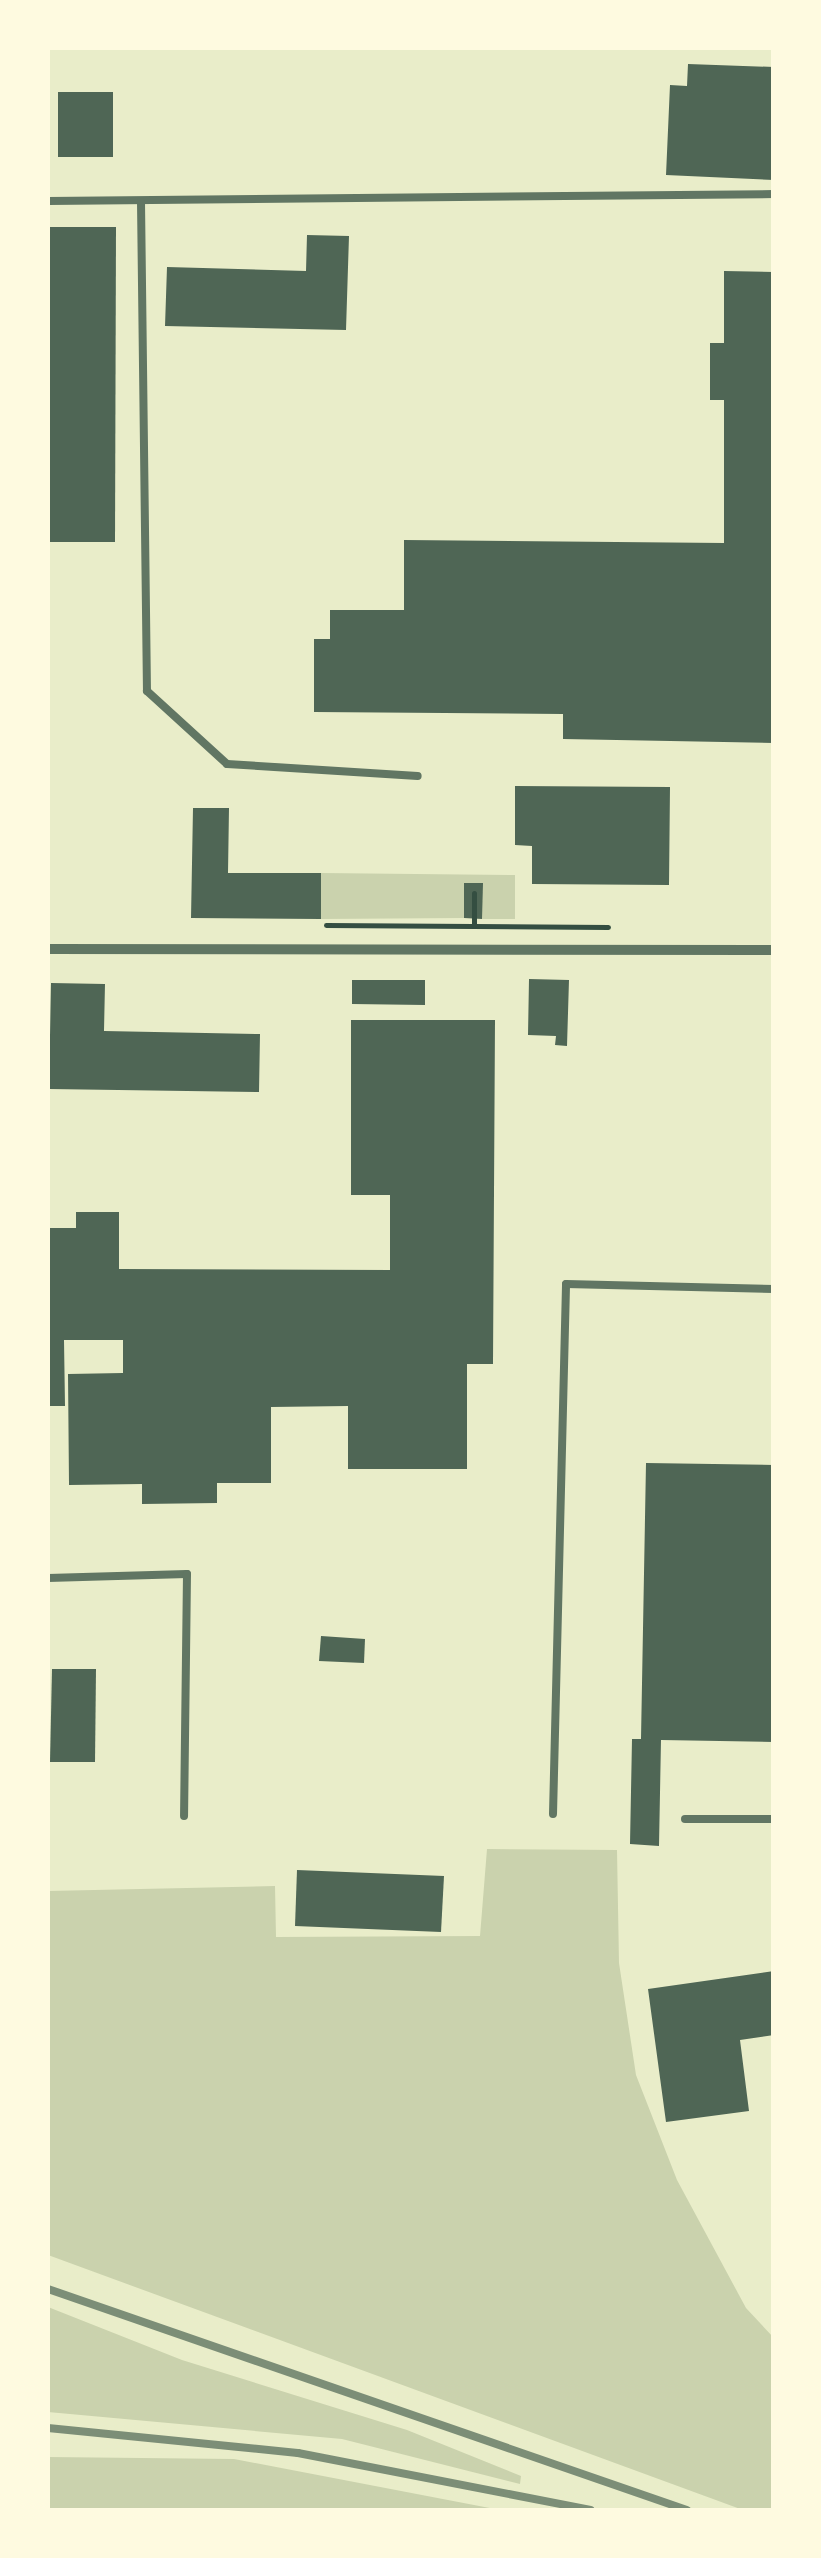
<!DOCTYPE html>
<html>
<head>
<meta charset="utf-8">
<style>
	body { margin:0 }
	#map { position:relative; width:821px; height:2558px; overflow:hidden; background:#e9edc9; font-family:"Golos Text",sans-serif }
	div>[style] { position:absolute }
	.green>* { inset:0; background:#cad2ad }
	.building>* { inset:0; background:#4f6655 }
	.path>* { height:5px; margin:-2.5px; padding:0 2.5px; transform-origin:2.5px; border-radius:2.5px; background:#344e41 }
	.service>* { height:8px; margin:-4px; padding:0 4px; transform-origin:4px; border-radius:4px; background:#617663 }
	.minor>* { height:10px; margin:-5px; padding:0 5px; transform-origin:5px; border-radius:5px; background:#617663 }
	.rail>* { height:8px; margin:-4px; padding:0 4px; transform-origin:4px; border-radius:4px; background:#7c8e77 }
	span { translate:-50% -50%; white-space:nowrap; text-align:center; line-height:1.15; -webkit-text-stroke:9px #fefae0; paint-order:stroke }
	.frame { position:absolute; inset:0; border:50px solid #fefae0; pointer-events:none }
</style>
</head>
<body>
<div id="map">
	<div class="green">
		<div style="clip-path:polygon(321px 873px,515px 875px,515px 919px,482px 919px,482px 883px,465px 883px,464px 918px,321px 919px)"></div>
		<div style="clip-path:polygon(487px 1849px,617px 1850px,619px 1963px,636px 2075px,677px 2180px,746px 2308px,773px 2337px,773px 2510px,743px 2510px,48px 2255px,48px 1891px,275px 1886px,276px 1937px,480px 1936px)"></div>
		<div style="clip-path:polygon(48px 2307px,182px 2360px,407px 2430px,521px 2476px,520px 2484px,342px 2439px,48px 2412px)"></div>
		<div style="clip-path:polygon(48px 2457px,234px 2459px,500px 2510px,48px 2510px)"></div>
	</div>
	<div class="building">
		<div style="clip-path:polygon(688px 64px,774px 67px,774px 180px,666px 175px,670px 85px,687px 86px)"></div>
		<div style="clip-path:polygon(58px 92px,113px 92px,113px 157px,58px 157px)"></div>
		<div style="clip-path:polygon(48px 227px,116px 227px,115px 542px,48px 542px)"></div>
		<div style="clip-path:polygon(307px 235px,349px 236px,346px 330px,165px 326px,167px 267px,306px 271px)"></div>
		<div style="clip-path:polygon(724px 271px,774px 272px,774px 743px,563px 739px,563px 714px,314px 712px,314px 639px,330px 639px,330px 610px,404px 610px,404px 540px,724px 543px,724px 400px,710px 400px,710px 343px,724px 343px)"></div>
		<div style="clip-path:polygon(515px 786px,670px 787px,669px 885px,532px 884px,532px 846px,515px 845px)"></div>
		<div style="clip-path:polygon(193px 808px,229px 808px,228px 873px,321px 873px,321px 919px,191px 918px)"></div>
		<div style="clip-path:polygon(464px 883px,483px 883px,482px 919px,464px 918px)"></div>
		<div style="clip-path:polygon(529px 979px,569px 980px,567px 1046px,555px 1045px,556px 1036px,528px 1035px)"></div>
		<div style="clip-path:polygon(352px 980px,425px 980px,425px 1005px,352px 1004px)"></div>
		<div style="clip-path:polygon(51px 983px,105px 984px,104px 1031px,260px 1034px,259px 1092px,49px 1089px)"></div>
		<div style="clip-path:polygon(351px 1020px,495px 1020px,493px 1364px,467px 1364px,467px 1469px,348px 1469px,348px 1406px,271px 1407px,271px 1483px,217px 1483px,217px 1503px,142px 1504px,142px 1484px,69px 1485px,68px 1374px,123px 1373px,123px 1340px,64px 1340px,65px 1406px,48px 1406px,48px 1228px,76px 1228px,76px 1212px,119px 1212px,119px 1269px,390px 1270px,390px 1195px,351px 1195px)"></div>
		<div style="clip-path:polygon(646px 1463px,774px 1465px,774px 1742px,661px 1740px,659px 1846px,630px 1844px,632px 1739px,641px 1739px)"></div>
		<div style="clip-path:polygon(321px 1636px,365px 1639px,364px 1663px,319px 1661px)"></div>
		<div style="clip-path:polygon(52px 1669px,96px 1669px,95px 1762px,50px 1762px)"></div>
		<div style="clip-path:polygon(297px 1870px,444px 1876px,441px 1932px,295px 1926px)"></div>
		<div style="clip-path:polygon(774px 1971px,774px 2035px,740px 2040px,749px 2111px,666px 2122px,648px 1989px)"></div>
	</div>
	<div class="path">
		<div style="left:326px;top:925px;width:282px;rotate:0.4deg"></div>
		<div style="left:474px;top:925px;width:32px;rotate:-90deg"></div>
	</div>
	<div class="service">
		<div style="left:48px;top:201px;width:726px;rotate:-0.55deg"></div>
		<div style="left:141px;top:202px;width:489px;rotate:89.3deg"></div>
		<div style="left:147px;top:691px;width:108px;rotate:42.4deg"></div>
		<div style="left:227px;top:764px;width:191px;rotate:3.6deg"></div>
		<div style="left:48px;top:1578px;width:139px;rotate:-1.6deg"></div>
		<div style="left:187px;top:1574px;width:242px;rotate:90.7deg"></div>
		<div style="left:553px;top:1814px;width:530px;rotate:-88.59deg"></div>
		<div style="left:566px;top:1284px;width:208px;rotate:1.4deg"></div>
		<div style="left:685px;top:1819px;width:89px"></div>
	</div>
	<div class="minor">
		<div style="left:48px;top:949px;width:726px;rotate:0.08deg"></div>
	</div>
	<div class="rail">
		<div style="left:48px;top:2289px;width:676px;rotate:19.08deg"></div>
		<div style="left:48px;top:2428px;width:251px;rotate:5.7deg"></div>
		<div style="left:298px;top:2453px;width:298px;rotate:11deg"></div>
	</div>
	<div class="frame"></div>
</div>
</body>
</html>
